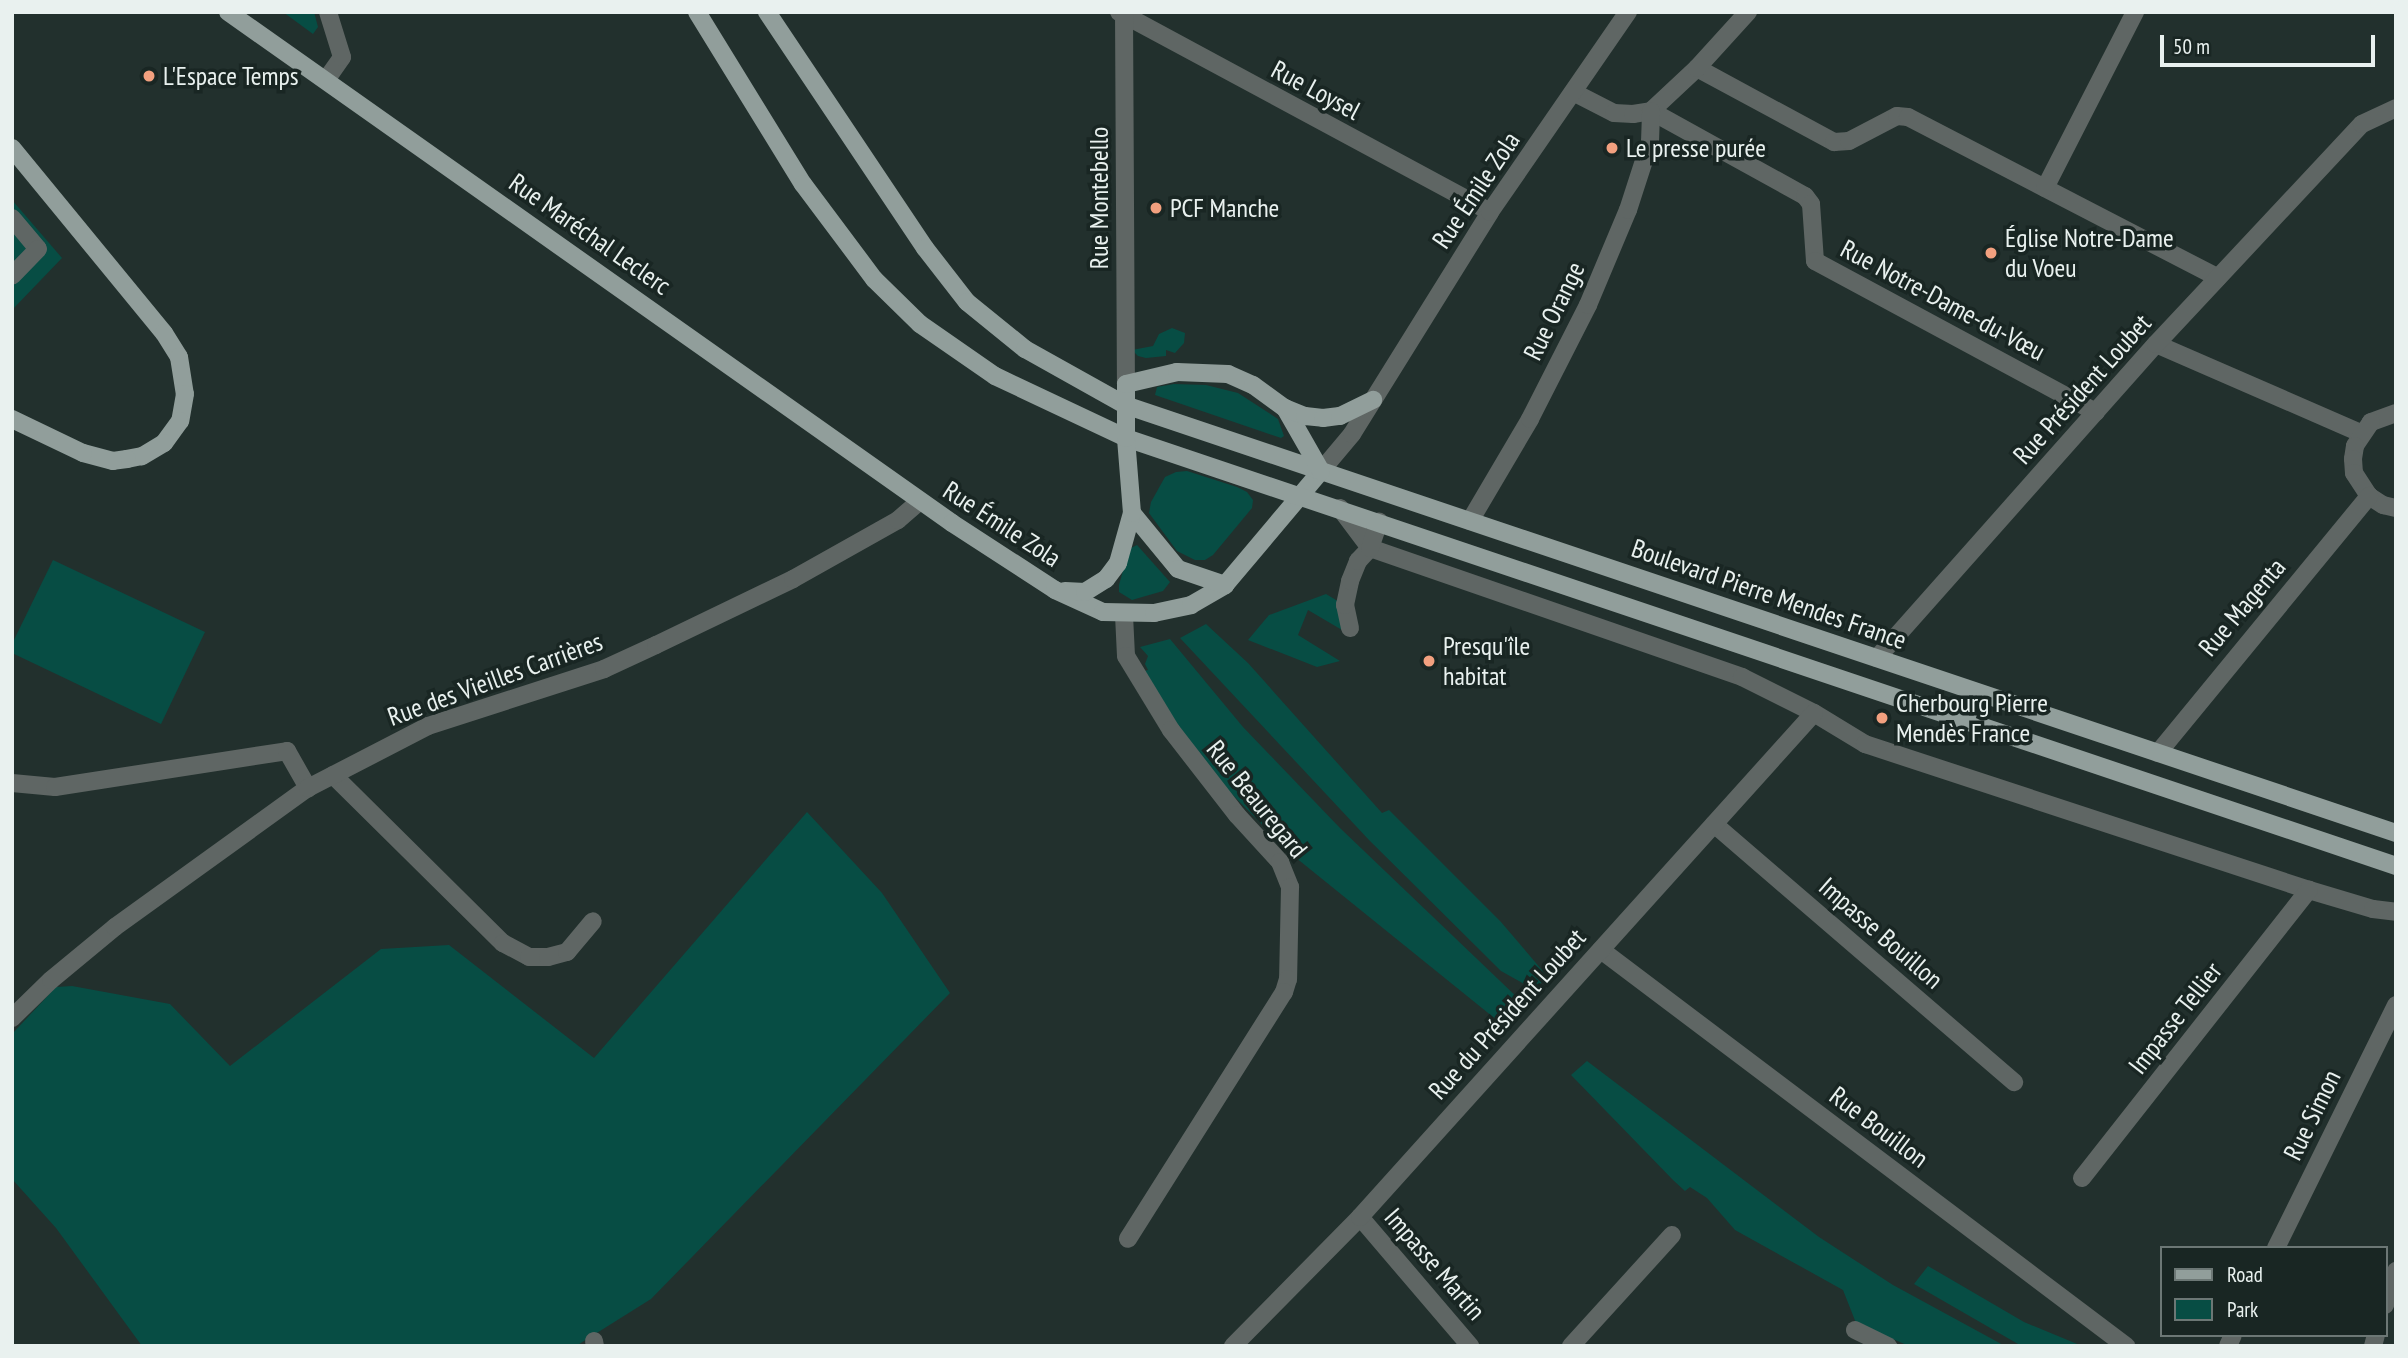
<!DOCTYPE html>
<html>
<head>
<meta charset="utf-8">
<style>
	body { margin:0 }
	#map { position:relative; width:2408px; height:1358px; overflow:hidden; background:#22302d; font-family:"PT Sans Narrow",sans-serif }
	div>[style] { position:absolute }
	.green>* { inset:0; background:#074d44 }
	.minor>* { height:18px; margin:-9px; padding:0 9px; transform-origin:9px; border-radius:9px; background:#5f6664 }
	.major>* { height:18px; margin:-9px; padding:0 9px; transform-origin:9px; border-radius:9px; background:#919e9b }
	.dots>* { width:19px; height:19px; translate:-50% -50%; box-sizing:border-box; border:4px solid #192623; border-radius:50% }
	span { translate:-50% -50%; white-space:nowrap; text-align:center; line-height:1.15; -webkit-text-stroke:7px #192623; paint-order:stroke }
	.poi-label { font-size:26px; color:#e9f1ef }
	.left { translate:0 -50%; text-align:left }
	.street-label { font-size:26px; color:#e9f1ef }
	.frame { position:absolute; inset:0; border:14px solid #e9f1ef; pointer-events:none }
	.legend { position:absolute; left:2160px; top:1246px; width:228px; height:91px; box-sizing:border-box; background:#192623; border:2px solid #6c7775; margin:0; padding:9px 12px; list-style:none; font-size:21px; color:#e9f1ef }
	.legend li { display:flex; align-items:center; gap:14px; height:35px }
	.legend b { width:35px; border:2px solid #6c7775 }
	.scale { position:absolute; left:2160px; top:35px; width:215px; height:32px; box-sizing:border-box; border:4px solid #e9f1ef; border-top:0; padding-left:9px; font-size:21px; line-height:24px; white-space:nowrap; color:#e9f1ef; -webkit-text-stroke:5px #192623; paint-order:stroke }
</style>
</head>
<body>
<div id="map">
	<div class="green">
		<div style="clip-path:polygon(283px 12px,314px 12px,318px 27px,313px 34px)"></div>
		<div style="clip-path:polygon(12px 200px,62px 258px,12px 310px)"></div>
		<div style="clip-path:polygon(1172px 328px,1185px 333px,1184px 343px,1175px 353px,1166px 350px,1166px 356px,1146px 358px,1138px 356px,1132px 350px,1153px 346px,1159px 334px)"></div>
		<div style="clip-path:polygon(1174px 384px,1206px 385px,1238px 393px,1278px 419px,1284px 436px,1281px 438px,1155px 395px,1157px 387px)"></div>
		<div style="clip-path:polygon(1187px 471px,1237px 487px,1247px 492px,1253px 500px,1252px 508px,1213px 555px,1205px 560px,1195px 560px,1177px 551px,1149px 513px,1151px 502px,1165px 477px,1176px 472px)"></div>
		<div style="clip-path:polygon(1137px 545px,1170px 582px,1163px 591px,1132px 600px,1119px 592px,1119px 585px,1129px 549px)"></div>
		<div style="clip-path:polygon(53px 560px,205px 632px,161px 724px,12px 653px,12px 644px)"></div>
		<div style="clip-path:polygon(1326px 594px,1341px 603px,1342px 630px,1308px 610px,1298px 635px,1340px 661px,1317px 667px,1248px 640px,1269px 615px)"></div>
		<div style="clip-path:polygon(1206px 624px,1248px 663px,1382px 813px,1389px 810px,1501px 922px,1547px 976px,1535px 990px,1501px 971px,1369px 840px,1180px 638px)"></div>
		<div style="clip-path:polygon(1170px 639px,1243px 727px,1340px 828px,1521px 1001px,1498px 1021px,1290px 853px,1214px 776px,1141px 672px,1148px 670px,1145px 664px,1148px 656px,1140px 647px)"></div>
		<div style="clip-path:polygon(807px 812px,882px 893px,950px 993px,651px 1299px,576px 1346px,142px 1346px,56px 1228px,12px 1179px,12px 1034px,56px 987px,72px 986px,170px 1004px,230px 1066px,381px 949px,449px 945px,594px 1058px)"></div>
		<div style="clip-path:polygon(1587px 1061px,1819px 1237px,1893px 1285px,2005px 1346px,1909px 1346px,1856px 1323px,1843px 1290px,1735px 1230px,1707px 1198px,1690px 1187px,1685px 1191px,1673px 1180px,1571px 1075px)"></div>
		<div style="clip-path:polygon(1928px 1266px,2024px 1322px,2082px 1346px,2018px 1344px,1914px 1284px)"></div>
	</div>
	<div class="minor">
		<div style="left:1119px;top:12px;width:421px;rotate:28.3deg"></div>
		<div style="left:1124px;top:12px;width:372px;rotate:89.7deg"></div>
		<div style="left:1697px;top:68px;width:156px;rotate:28.4deg"></div>
		<div style="left:1834px;top:142px;width:15px;rotate:-4deg"></div>
		<div style="left:1849px;top:141px;width:54px;rotate:-27.5deg"></div>
		<div style="left:1897px;top:116px;width:11px;rotate:5deg"></div>
		<div style="left:1908px;top:117px;width:349px;rotate:27.4deg"></div>
		<div style="left:326px;top:80px;width:28px;rotate:-55deg"></div>
		<div style="left:342px;top:57px;width:47px;rotate:-107.3deg"></div>
		<div style="left:1573px;top:92px;width:46px;rotate:27.1deg"></div>
		<div style="left:1614px;top:113px;width:19px;rotate:3deg"></div>
		<div style="left:1633px;top:114px;width:18px;rotate:-9deg"></div>
		<div style="left:1651px;top:111px;width:176px;rotate:28.9deg"></div>
		<div style="left:1805px;top:196px;width:10px;rotate:53deg"></div>
		<div style="left:1811px;top:204px;width:57px;rotate:86deg"></div>
		<div style="left:1815px;top:261px;width:319px;rotate:28.3deg"></div>
		<div style="left:1651px;top:111px;width:63px;rotate:-43.1deg"></div>
		<div style="left:1697px;top:68px;width:76px;rotate:-47.7deg"></div>
		<div style="left:2045px;top:188px;width:198px;rotate:-62.9deg"></div>
		<div style="left:12px;top:218px;width:40px;rotate:50deg"></div>
		<div style="left:38px;top:249px;width:37px;rotate:134deg"></div>
		<div style="left:2156px;top:344px;width:223px;rotate:23.5deg"></div>
		<div style="left:2396px;top:413px;width:27px;rotate:160deg"></div>
		<div style="left:2371px;top:422px;width:29px;rotate:124deg"></div>
		<div style="left:2355px;top:446px;width:13px;rotate:99deg"></div>
		<div style="left:2353px;top:459px;width:14px;rotate:86deg"></div>
		<div style="left:2354px;top:473px;width:27px;rotate:57deg"></div>
		<div style="left:2369px;top:496px;width:17px;rotate:33deg"></div>
		<div style="left:2383px;top:505px;width:13px;rotate:13deg"></div>
		<div style="left:1321px;top:471px;width:48px;rotate:-50deg"></div>
		<div style="left:1352px;top:434px;width:261px;rotate:-58.1deg"></div>
		<div style="left:1490px;top:212px;width:243px;rotate:-55.4deg"></div>
		<div style="left:1340px;top:508px;width:50px;rotate:53.1deg"></div>
		<div style="left:1370px;top:548px;width:394px;rotate:19.1deg"></div>
		<div style="left:1742px;top:677px;width:80px;rotate:26.6deg"></div>
		<div style="left:1814px;top:713px;width:60px;rotate:31.3deg"></div>
		<div style="left:1865px;top:744px;width:467px;rotate:18.2deg"></div>
		<div style="left:2309px;top:890px;width:67px;rotate:16.5deg"></div>
		<div style="left:2373px;top:909px;width:23px;rotate:7deg"></div>
		<div style="left:1470px;top:521px;width:118px;rotate:-59.5deg"></div>
		<div style="left:1530px;top:419px;width:128px;rotate:-63deg"></div>
		<div style="left:1588px;top:305px;width:103px;rotate:-67.2deg"></div>
		<div style="left:1628px;top:210px;width:71px;rotate:-72.1deg"></div>
		<div style="left:1650px;top:142px;width:31px;rotate:-88deg"></div>
		<div style="left:1124px;top:615px;width:41px;rotate:87.2deg"></div>
		<div style="left:1126px;top:656px;width:87px;rotate:58.7deg"></div>
		<div style="left:1171px;top:730px;width:108px;rotate:52.2deg"></div>
		<div style="left:1237px;top:815px;width:64px;rotate:47.5deg"></div>
		<div style="left:1280px;top:862px;width:27px;rotate:68deg"></div>
		<div style="left:1290px;top:887px;width:92px;rotate:91.2deg"></div>
		<div style="left:1288px;top:979px;width:14px;rotate:107deg"></div>
		<div style="left:1284px;top:992px;width:292px;rotate:122.3deg"></div>
		<div style="left:1350px;top:628px;width:24px;rotate:-102deg"></div>
		<div style="left:1345px;top:605px;width:25px;rotate:-78deg"></div>
		<div style="left:1350px;top:581px;width:22px;rotate:-68deg"></div>
		<div style="left:1358px;top:561px;width:18px;rotate:-47deg"></div>
		<div style="left:1370px;top:548px;width:28px;rotate:-71deg"></div>
		<div style="left:1877px;top:658px;width:420px;rotate:-48.4deg"></div>
		<div style="left:2156px;top:344px;width:301px;rotate:-46.9deg"></div>
		<div style="left:2362px;top:124px;width:38px;rotate:-25deg"></div>
		<div style="left:2158px;top:753px;width:333px;rotate:-50.6deg"></div>
		<div style="left:333px;top:775px;width:239px;rotate:44.7deg"></div>
		<div style="left:503px;top:943px;width:30px;rotate:28deg"></div>
		<div style="left:529px;top:957px;width:19px"></div>
		<div style="left:548px;top:957px;width:20px;rotate:-15deg"></div>
		<div style="left:567px;top:952px;width:40px;rotate:-50deg"></div>
		<div style="left:12px;top:783px;width:43px;rotate:5.3deg"></div>
		<div style="left:55px;top:787px;width:235px;rotate:-8.8deg"></div>
		<div style="left:287px;top:751px;width:43px;rotate:60.4deg"></div>
		<div style="left:1714px;top:824px;width:396px;rotate:40.7deg"></div>
		<div style="left:1601px;top:950px;width:658px;rotate:37.03deg"></div>
		<div style="left:12px;top:1018px;width:54px;rotate:-44.3deg"></div>
		<div style="left:51px;top:980px;width:83px;rotate:-39.6deg"></div>
		<div style="left:115px;top:927px;width:238px;rotate:-35.8deg"></div>
		<div style="left:308px;top:788px;width:135px;rotate:-27.3deg"></div>
		<div style="left:428px;top:726px;width:185px;rotate:-17.9deg"></div>
		<div style="left:604px;top:669px;width:57px;rotate:-24.8deg"></div>
		<div style="left:656px;top:645px;width:152px;rotate:-25.7deg"></div>
		<div style="left:793px;top:579px;width:120px;rotate:-29.3deg"></div>
		<div style="left:898px;top:520px;width:29px;rotate:-41deg"></div>
		<div style="left:2082px;top:1178px;width:367px;rotate:-51.8deg"></div>
		<div style="left:1360px;top:1217px;width:170px;rotate:49.5deg"></div>
		<div style="left:2276px;top:1248px;width:271px;rotate:-63.7deg"></div>
		<div style="left:2385px;top:1305px;width:36px;rotate:-72deg"></div>
		<div style="left:1855px;top:1330px;width:37px;rotate:26deg"></div>
		<div style="left:594px;top:1341px;width:5px;rotate:79deg"></div>
		<div style="left:1233px;top:1346px;width:181px;rotate:-45.4deg"></div>
		<div style="left:1360px;top:1217px;width:678px;rotate:-47.99deg"></div>
		<div style="left:1571px;top:1346px;width:150px;rotate:-47.7deg"></div>
		<div style="left:2228px;top:1346px;width:12px;rotate:-66deg"></div>
		<div style="left:2373px;top:1346px;width:11px;rotate:-75deg"></div>
	</div>
	<div class="major">
		<div style="left:228px;top:12px;width:886px;rotate:35.21deg"></div>
		<div style="left:952px;top:523px;width:123px;rotate:33deg"></div>
		<div style="left:1055px;top:590px;width:53px;rotate:24.6deg"></div>
		<div style="left:1103px;top:612px;width:51px;rotate:1.1deg"></div>
		<div style="left:1154px;top:613px;width:38px;rotate:-12deg"></div>
		<div style="left:1191px;top:605px;width:39px;rotate:-30deg"></div>
		<div style="left:1225px;top:585px;width:149px;rotate:-49.9deg"></div>
		<div style="left:697px;top:12px;width:202px;rotate:58.4deg"></div>
		<div style="left:803px;top:184px;width:119px;rotate:53.2deg"></div>
		<div style="left:874px;top:279px;width:64px;rotate:44.4deg"></div>
		<div style="left:920px;top:324px;width:91px;rotate:34.7deg"></div>
		<div style="left:995px;top:376px;width:145px;rotate:25.3deg"></div>
		<div style="left:1126px;top:438px;width:1340px;rotate:18.62deg"></div>
		<div style="left:767px;top:12px;width:284px;rotate:56.2deg"></div>
		<div style="left:925px;top:248px;width:68px;rotate:52.1deg"></div>
		<div style="left:967px;top:302px;width:75px;rotate:39deg"></div>
		<div style="left:1025px;top:349px;width:115px;rotate:29.2deg"></div>
		<div style="left:1125px;top:405px;width:1341px;rotate:18.61deg"></div>
		<div style="left:12px;top:148px;width:239px;rotate:50.6deg"></div>
		<div style="left:164px;top:333px;width:28px;rotate:58deg"></div>
		<div style="left:179px;top:357px;width:37px;rotate:81deg"></div>
		<div style="left:185px;top:394px;width:27px;rotate:100deg"></div>
		<div style="left:180px;top:421px;width:27px;rotate:126deg"></div>
		<div style="left:164px;top:443px;width:26px;rotate:149deg"></div>
		<div style="left:142px;top:456px;width:15px;rotate:169deg"></div>
		<div style="left:127px;top:459px;width:14px;rotate:172deg"></div>
		<div style="left:113px;top:461px;width:31px;rotate:-165deg"></div>
		<div style="left:83px;top:453px;width:79px;rotate:-154.4deg"></div>
		<div style="left:1285px;top:408px;width:73px;rotate:60.3deg"></div>
		<div style="left:1132px;top:513px;width:72px;rotate:50.6deg"></div>
		<div style="left:1178px;top:569px;width:50px;rotate:18.8deg"></div>
		<div style="left:1065px;top:591px;width:20px;rotate:3deg"></div>
		<div style="left:1085px;top:592px;width:25px;rotate:-32deg"></div>
		<div style="left:1106px;top:579px;width:20px;rotate:-53deg"></div>
		<div style="left:1118px;top:563px;width:52px;rotate:-74.4deg"></div>
		<div style="left:1132px;top:513px;width:75px;rotate:-94.6deg"></div>
		<div style="left:1126px;top:438px;width:54px;rotate:-90deg"></div>
		<div style="left:1126px;top:384px;width:52px;rotate:-13.2deg"></div>
		<div style="left:1177px;top:372px;width:51px;rotate:2.2deg"></div>
		<div style="left:1228px;top:374px;width:27px;rotate:24deg"></div>
		<div style="left:1253px;top:385px;width:39px;rotate:36deg"></div>
		<div style="left:1285px;top:408px;width:22px;rotate:22deg"></div>
		<div style="left:1305px;top:416px;width:18px;rotate:6deg"></div>
		<div style="left:1323px;top:418px;width:17px;rotate:-7deg"></div>
		<div style="left:1340px;top:416px;width:37px;rotate:-26deg"></div>
	</div>
	<div class="dots">
		<div style="left:149px;top:76px;background:#f2a07f"></div>
		<div style="left:1612px;top:148px;background:#f2a07f"></div>
		<div style="left:1156px;top:208px;background:#f2a07f"></div>
		<div style="left:1991px;top:253px;background:#f2a07f"></div>
		<div style="left:1429px;top:661px;background:#f2a07f"></div>
		<div style="left:1882px;top:718px;background:#f2a07f"></div>
	</div>
	<div class="poi-label">
		<span class="left" style="left:163px;top:76px">L'Espace Temps</span>
		<span class="left" style="left:1626px;top:148px">Le presse purée</span>
		<span class="left" style="left:1170px;top:208px">PCF Manche</span>
		<span class="left" style="left:2005px;top:253px">Église Notre-Dame<br>du Voeu</span>
		<span class="left" style="left:1443px;top:661px">Presqu'île<br>habitat</span>
		<span class="left" style="left:1896px;top:718px">Cherbourg Pierre<br>Mendès France</span>
	</div>
	<div class="street-label">
		<span style="left:1316px;top:90px;rotate:28deg">Rue Loysel</span>
		<span style="left:1476px;top:190px;rotate:-56deg">Rue Émile Zola</span>
		<span style="left:1099px;top:198px;rotate:-90deg">Rue Montebello</span>
		<span style="left:590px;top:234px;rotate:35deg">Rue Maréchal Leclerc</span>
		<span style="left:1943px;top:300px;rotate:28deg">Rue Notre-Dame-du-Vœu</span>
		<span style="left:1554px;top:311px;rotate:-64deg">Rue Orange</span>
		<span style="left:2082px;top:389px;rotate:-48deg">Rue Président Loubet</span>
		<span style="left:1002px;top:524px;rotate:33deg">Rue Émile Zola</span>
		<span style="left:1769px;top:594px;rotate:19deg">Boulevard Pierre Mendes France</span>
		<span style="left:2242px;top:607px;rotate:-50deg">Rue Magenta</span>
		<span style="left:495px;top:679px;rotate:-20deg">Rue des Vieilles Carrières</span>
		<span style="left:1257px;top:799px;rotate:51deg">Rue Beauregard</span>
		<span style="left:1881px;top:933px;rotate:41deg">Impasse Bouillon</span>
		<span style="left:1507px;top:1014px;rotate:-48deg">Rue du Président Loubet</span>
		<span style="left:2175px;top:1018px;rotate:-52deg">Impasse Tellier</span>
		<span style="left:2312px;top:1115px;rotate:-64deg">Rue Simon</span>
		<span style="left:1879px;top:1127px;rotate:37deg">Rue Bouillon</span>
		<span style="left:1435px;top:1264px;rotate:49deg">Impasse Martin</span>
	</div>
	<div class="frame"></div>
	<ul class="legend">
	<li><b style="height:9px;background:#919e9b"></b>Road</li>
	<li><b style="height:19px;background:#074d44"></b>Park</li>
	</ul>
	<div class="scale">50 m</div>
</div>
</body>
</html>
